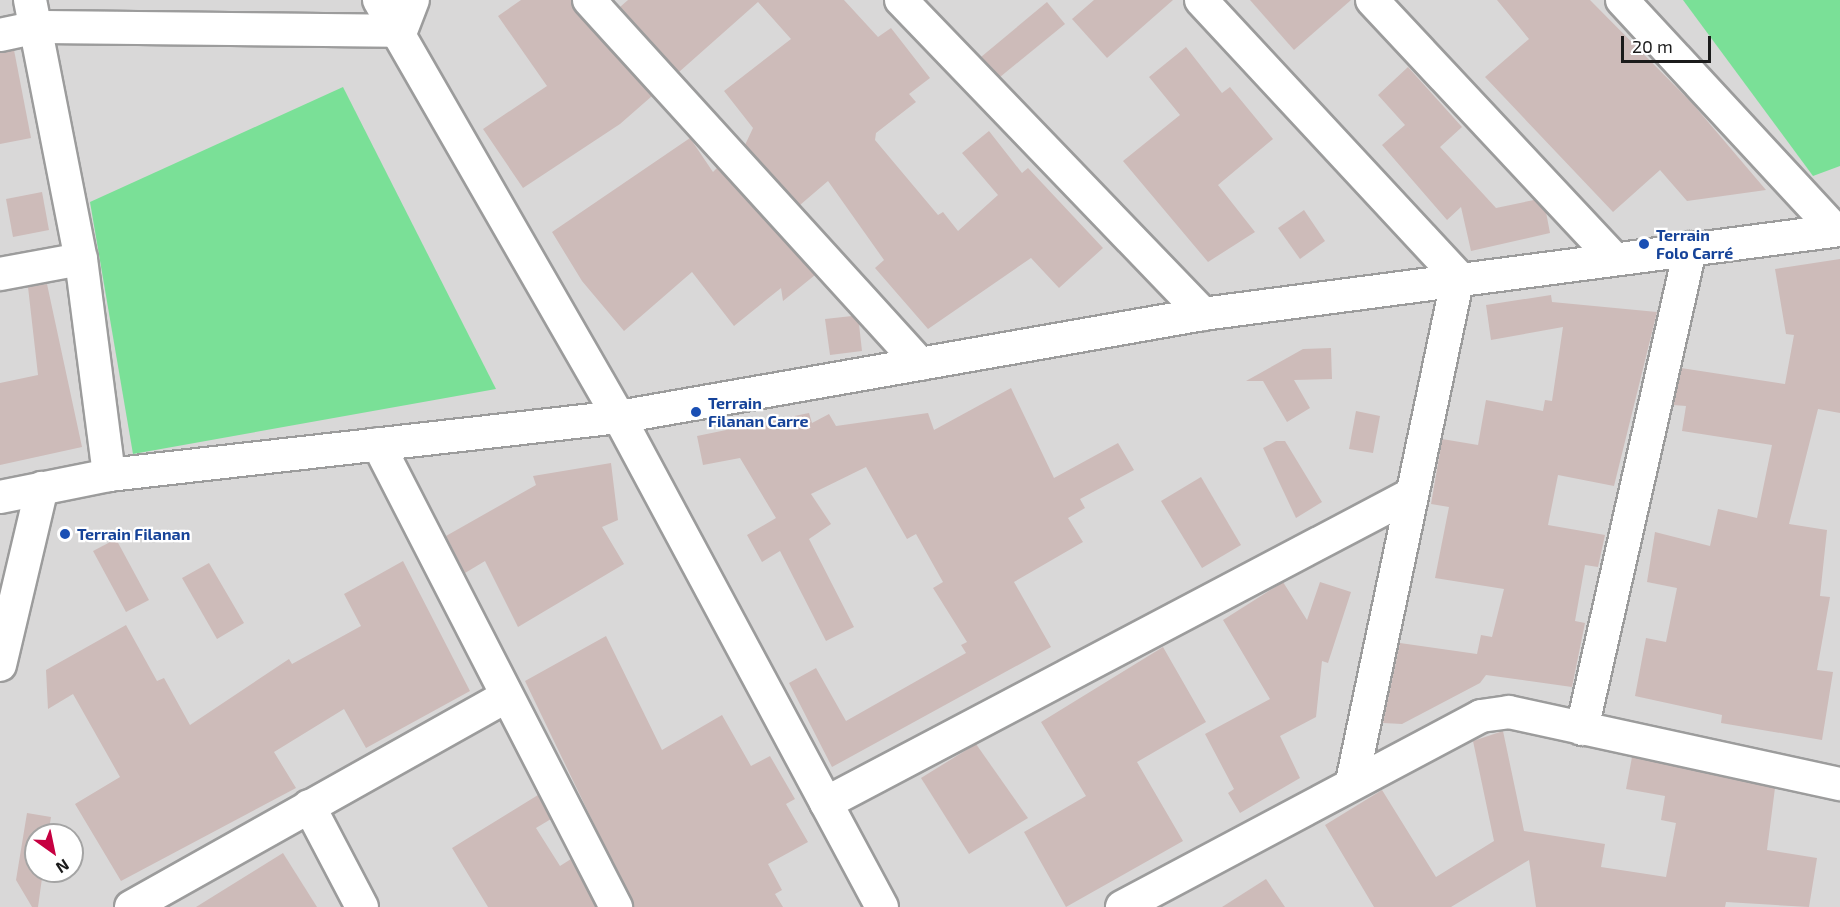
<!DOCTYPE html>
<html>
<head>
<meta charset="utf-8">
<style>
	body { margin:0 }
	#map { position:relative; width:1840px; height:907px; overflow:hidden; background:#ede4e0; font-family:"Exo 2",sans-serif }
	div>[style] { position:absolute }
	.residential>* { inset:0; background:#d9d8d8 }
	.pitch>* { inset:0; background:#7ae097 }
	.building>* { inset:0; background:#cdbbb9 }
	.roads { filter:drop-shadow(2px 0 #9c9c9c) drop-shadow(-2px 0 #9c9c9c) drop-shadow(0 2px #9c9c9c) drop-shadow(0 -2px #9c9c9c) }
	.street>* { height:32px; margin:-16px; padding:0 16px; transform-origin:16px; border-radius:16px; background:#fff }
	.dots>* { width:16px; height:16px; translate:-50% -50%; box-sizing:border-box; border:3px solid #fff; border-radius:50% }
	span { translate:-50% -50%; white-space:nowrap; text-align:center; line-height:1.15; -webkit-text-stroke:4.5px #fff; paint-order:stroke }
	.transit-label { font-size:16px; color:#164399; font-weight:700 }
	.left { translate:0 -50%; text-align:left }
	.north { position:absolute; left:24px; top:823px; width:60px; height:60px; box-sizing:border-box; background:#fff; border:2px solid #a4a4a4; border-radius:50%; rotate:147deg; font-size:16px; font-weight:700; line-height:24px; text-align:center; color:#1b1b1b }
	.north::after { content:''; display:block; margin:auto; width:21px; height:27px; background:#c60041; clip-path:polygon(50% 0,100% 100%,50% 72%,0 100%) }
	.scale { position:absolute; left:1621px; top:36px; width:90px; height:27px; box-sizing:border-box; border:3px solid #1b1b1b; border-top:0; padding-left:8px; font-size:18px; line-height:21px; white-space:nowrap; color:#1b1b1b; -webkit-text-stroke:4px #fff; paint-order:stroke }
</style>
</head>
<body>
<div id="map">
	<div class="residential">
		<div style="clip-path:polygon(evenodd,0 0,1840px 0,1840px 907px,0 907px,0 0,36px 835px,72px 835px,72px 871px,36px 871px,36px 835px)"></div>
	</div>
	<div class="pitch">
		<div style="clip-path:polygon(1683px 0,1840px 0,1840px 166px,1813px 176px)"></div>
		<div style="clip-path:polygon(343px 87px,496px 389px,133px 454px,90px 202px)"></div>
	</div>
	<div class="building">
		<div style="clip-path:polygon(521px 0,572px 0,576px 12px,652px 96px,620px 124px,523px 188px,483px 129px,547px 86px,498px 16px)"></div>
		<div style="clip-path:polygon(628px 0,844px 0,878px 37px,891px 28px,930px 78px,909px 94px,916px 102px,876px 133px,875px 140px,938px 215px,943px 212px,958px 231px,998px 195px,962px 153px,989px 131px,1022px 173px,1028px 168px,1103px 248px,1059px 288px,1031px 258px,928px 329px,875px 268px,884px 260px,828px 181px,800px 205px,745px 145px,753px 128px,724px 91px,791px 39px,758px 2px,679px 72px,620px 7px)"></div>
		<div style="clip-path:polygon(1094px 0,1173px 0,1107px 58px,1072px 19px)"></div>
		<div style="clip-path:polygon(1250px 0,1351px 0,1294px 50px)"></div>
		<div style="clip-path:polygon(1497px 0,1590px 0,1692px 103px,1766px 190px,1687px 201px,1660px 170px,1613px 212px,1485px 77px,1529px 39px)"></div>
		<div style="clip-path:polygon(1047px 2px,1065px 24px,1000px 77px,981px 57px)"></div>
		<div style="clip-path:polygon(1186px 47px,1222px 93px,1230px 87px,1273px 139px,1218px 185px,1255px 232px,1208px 262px,1123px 161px,1180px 115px,1149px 77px)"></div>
		<div style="clip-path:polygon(14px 50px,31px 138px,0 144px,0 52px)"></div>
		<div style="clip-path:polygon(1408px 67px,1462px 127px,1440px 147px,1496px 208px,1534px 200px,1546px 212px,1550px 233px,1471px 251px,1461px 207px,1447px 220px,1382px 145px,1405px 125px,1378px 95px)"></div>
		<div style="clip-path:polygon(690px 138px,713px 172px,717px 168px,815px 275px,783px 301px,781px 288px,734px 326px,692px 272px,624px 331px,582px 281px,552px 232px)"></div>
		<div style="clip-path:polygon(42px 192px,49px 230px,13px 237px,6px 199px)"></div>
		<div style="clip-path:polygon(1304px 210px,1325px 241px,1300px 259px,1278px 228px)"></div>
		<div style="clip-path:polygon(1840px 259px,1840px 413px,1818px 409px,1789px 524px,1827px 530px,1820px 596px,1830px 597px,1817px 670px,1833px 672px,1822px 740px,1721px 723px,1722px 715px,1635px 696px,1646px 638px,1666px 642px,1677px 588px,1647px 582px,1655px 532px,1710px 546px,1718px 509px,1757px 518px,1772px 445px,1682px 431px,1686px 406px,1673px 405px,1681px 368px,1785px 384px,1794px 335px,1786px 334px,1775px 269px)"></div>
		<div style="clip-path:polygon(47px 284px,82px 447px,0 465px,0 383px,38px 375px,28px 287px)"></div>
		<div style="clip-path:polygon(1551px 295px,1552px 302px,1657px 312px,1614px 486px,1558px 475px,1548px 525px,1605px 535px,1598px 567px,1585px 565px,1575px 621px,1585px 623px,1572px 687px,1486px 675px,1480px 683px,1402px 724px,1383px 723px,1400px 643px,1477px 654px,1481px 635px,1492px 637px,1504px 589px,1435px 578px,1449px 507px,1431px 504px,1440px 452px,1442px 439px,1478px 445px,1486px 400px,1543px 411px,1545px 400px,1552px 401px,1563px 327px,1491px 340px,1486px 305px)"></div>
		<div style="clip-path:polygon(852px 316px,859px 324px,862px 351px,830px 355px,825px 319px)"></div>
		<div style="clip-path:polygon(1331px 348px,1332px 379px,1294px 380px,1310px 408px,1287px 422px,1263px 381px,1246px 381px,1303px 349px)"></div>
		<div style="clip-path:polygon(1011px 388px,1054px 478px,1118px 443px,1134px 470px,1080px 499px,1085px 508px,1068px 518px,1083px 542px,1014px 582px,1051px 647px,832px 767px,789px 683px,816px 668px,846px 721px,966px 653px,961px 645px,967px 642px,933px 588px,943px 582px,916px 534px,907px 539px,866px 467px,811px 494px,831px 524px,809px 539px,854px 627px,826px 641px,780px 551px,762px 562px,747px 535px,776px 518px,740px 458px,703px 465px,697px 436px,809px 413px,812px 423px,829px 414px,836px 426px,928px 413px,934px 430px)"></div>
		<div style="clip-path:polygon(1356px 411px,1380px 416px,1373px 453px,1349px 449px)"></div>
		<div style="clip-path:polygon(1276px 441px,1285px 441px,1322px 502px,1296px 518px,1263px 448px)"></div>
		<div style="clip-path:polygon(611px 463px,618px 520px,602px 527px,624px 564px,518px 627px,485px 561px,465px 573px,446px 536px,536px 485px,533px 476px)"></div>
		<div style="clip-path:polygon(1201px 477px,1241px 545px,1202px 568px,1161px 501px)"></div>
		<div style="clip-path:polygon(116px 539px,149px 600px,126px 612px,93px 551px)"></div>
		<div style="clip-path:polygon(403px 561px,470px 691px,366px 748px,344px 709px,274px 752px,296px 788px,121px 881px,75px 804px,120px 777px,73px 694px,48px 709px,46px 670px,126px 625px,157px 681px,164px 678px,190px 725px,289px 659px,292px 664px,361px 626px,344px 594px)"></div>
		<div style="clip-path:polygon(209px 563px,244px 623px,217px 639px,182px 578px)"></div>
		<div style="clip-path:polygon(1283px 582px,1307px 620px,1320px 582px,1351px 592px,1328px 663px,1322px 661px,1316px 717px,1280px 736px,1300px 778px,1240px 813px,1228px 793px,1234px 789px,1205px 734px,1270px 699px,1223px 620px)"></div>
		<div style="clip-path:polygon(606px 636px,662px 750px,722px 715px,751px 766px,770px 756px,795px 799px,786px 804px,808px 842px,768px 864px,782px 890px,775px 894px,783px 907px,634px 907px,525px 681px)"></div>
		<div style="clip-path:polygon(1163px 647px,1206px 722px,1137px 762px,1183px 841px,1066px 907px,1024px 832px,1086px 796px,1041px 722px)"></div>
		<div style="clip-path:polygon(1503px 731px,1524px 831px,1605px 844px,1601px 867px,1666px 877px,1676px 823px,1661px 820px,1665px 796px,1626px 789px,1632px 757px,1775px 788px,1767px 850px,1817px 858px,1809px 907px,1726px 902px,1725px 907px,1536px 907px,1529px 860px,1451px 907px,1374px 907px,1325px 825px,1382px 790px,1436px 877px,1494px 841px,1473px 741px)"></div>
		<div style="clip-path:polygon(976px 744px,1028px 818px,969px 854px,921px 778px)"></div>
		<div style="clip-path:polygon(538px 795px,551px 819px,536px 828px,560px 866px,571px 859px,596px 907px,488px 907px,452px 848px)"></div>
		<div style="clip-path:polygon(27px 813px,51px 817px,48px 835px,36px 835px,36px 871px,43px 871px,38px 907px,32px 907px,16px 880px)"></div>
		<div style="clip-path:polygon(283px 853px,317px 907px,196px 907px)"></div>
		<div style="clip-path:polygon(1266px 879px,1285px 907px,1222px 907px)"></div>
	</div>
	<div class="roads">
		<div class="street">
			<div style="left:30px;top:0;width:264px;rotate:78.9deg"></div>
			<div style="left:81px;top:259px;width:218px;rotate:82.6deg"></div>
			<div style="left:379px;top:0;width:481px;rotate:60.1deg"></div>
			<div style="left:619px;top:417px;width:556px;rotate:61.78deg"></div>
			<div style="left:589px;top:0;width:492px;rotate:47.7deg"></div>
			<div style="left:901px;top:0;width:436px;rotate:46.1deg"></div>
			<div style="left:1201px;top:0;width:378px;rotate:47.1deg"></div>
			<div style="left:1372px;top:0;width:354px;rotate:46.9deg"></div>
			<div style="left:1622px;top:0;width:313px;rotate:47.2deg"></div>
			<div style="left:401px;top:31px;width:33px;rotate:-69deg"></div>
			<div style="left:0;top:35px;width:38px;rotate:-12deg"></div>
			<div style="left:37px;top:27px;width:364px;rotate:0.6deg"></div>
			<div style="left:0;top:274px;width:82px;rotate:-10.5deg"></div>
			<div style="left:378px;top:444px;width:521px;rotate:62.8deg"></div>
			<div style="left:0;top:497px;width:111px;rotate:-11.4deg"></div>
			<div style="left:109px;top:475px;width:513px;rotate:-6.49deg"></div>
			<div style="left:619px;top:417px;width:593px;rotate:-10deg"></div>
			<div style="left:1203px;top:314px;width:643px;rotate:-7.51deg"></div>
			<div style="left:0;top:665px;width:182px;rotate:-76.7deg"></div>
			<div style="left:1582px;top:729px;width:493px;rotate:-77.3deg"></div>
			<div style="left:1352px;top:782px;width:516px;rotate:-78.15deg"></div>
			<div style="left:826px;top:803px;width:662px;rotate:-27.8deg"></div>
			<div style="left:309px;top:806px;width:114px;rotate:62.3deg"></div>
			<div style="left:131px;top:907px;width:429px;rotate:-29.3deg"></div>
			<div style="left:1122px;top:907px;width:407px;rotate:-28deg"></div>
			<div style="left:1481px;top:716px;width:28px;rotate:-8deg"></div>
			<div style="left:1509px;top:712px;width:339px;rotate:12.3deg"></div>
		</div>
	</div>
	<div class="dots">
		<div style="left:1644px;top:244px;background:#1a4fb4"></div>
		<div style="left:696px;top:412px;background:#1a4fb4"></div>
		<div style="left:65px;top:534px;background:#1a4fb4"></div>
	</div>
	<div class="transit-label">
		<span class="left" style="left:1656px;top:244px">Terrain<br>Folo Carré</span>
		<span class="left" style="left:708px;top:412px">Terrain<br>Filanan Carre</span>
		<span class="left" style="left:77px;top:534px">Terrain Filanan</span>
	</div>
	<div class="north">N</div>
	<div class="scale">20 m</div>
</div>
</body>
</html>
